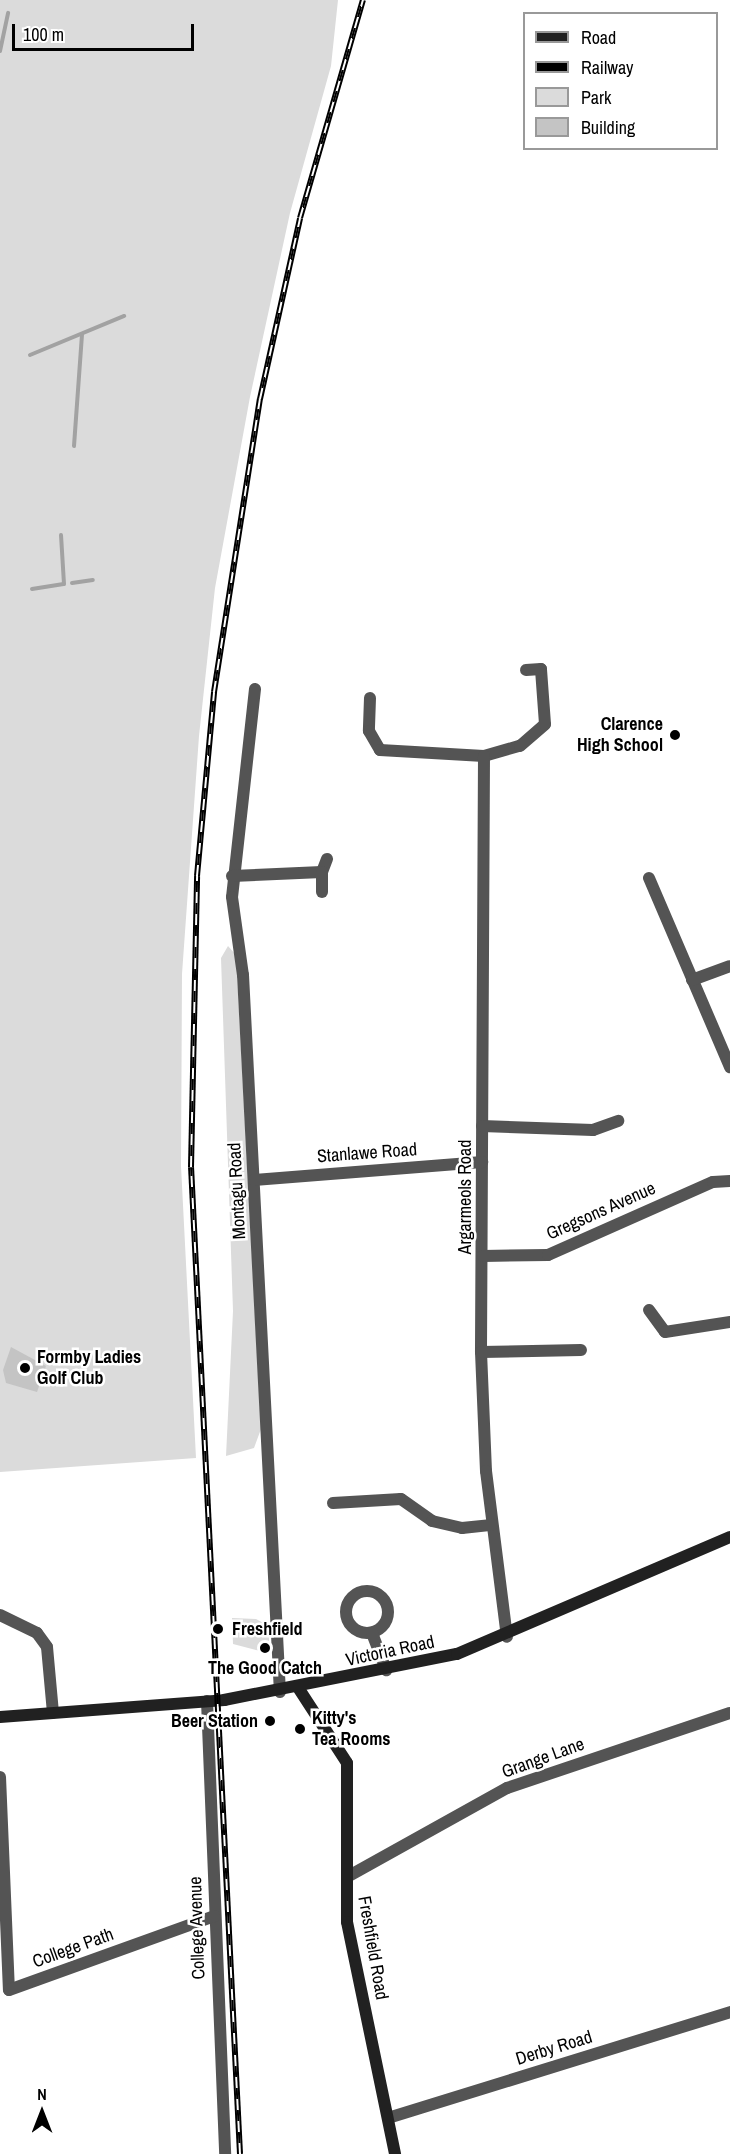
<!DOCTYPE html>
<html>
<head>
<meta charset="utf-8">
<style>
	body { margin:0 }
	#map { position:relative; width:730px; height:2154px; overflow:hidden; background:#fff; font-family:"Archivo Narrow",sans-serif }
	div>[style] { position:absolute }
	.green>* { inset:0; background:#dbdbdb }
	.stream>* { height:4px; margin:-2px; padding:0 2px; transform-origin:2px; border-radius:2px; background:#a2a2a2 }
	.building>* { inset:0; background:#c4c4c4 }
	.street>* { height:12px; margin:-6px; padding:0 6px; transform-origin:6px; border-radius:6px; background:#545454 }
	.street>.ring { margin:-6px; padding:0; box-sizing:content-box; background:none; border:12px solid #545454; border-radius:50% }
	.secondary>* { height:12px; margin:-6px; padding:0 6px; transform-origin:6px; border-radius:6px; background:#212121 }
	.rail>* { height:6px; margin-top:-3px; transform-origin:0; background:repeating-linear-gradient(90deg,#fff 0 11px,#000 0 22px); box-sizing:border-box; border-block:2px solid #000 }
	.dots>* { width:16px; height:16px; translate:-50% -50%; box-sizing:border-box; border:3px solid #fff; border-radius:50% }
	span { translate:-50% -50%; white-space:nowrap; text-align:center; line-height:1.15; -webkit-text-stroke:5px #fff; paint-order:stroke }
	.poi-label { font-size:18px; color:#000; font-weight:700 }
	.right { translate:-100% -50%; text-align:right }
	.left { translate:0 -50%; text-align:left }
	.street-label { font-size:18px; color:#000 }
	.legend { position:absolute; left:523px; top:12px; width:195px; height:138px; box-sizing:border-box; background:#fff; border:2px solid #999; margin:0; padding:8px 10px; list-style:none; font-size:18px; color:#000 }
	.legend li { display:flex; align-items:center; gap:12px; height:30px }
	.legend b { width:30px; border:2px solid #999 }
	.north { position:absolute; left:12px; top:2082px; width:60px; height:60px; -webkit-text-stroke:4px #fff; paint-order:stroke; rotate:0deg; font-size:16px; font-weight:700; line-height:24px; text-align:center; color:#000 }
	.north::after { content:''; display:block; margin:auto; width:21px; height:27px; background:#000; clip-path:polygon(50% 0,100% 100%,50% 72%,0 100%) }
	.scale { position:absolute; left:12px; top:24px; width:182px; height:27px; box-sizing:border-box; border:3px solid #000; border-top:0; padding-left:8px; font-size:18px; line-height:21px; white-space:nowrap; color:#000; -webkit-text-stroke:4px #fff; paint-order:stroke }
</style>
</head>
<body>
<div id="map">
	<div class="green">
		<div style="clip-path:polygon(0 0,338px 0,331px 66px,290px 213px,250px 397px,215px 588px,199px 736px,182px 974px,181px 1166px,196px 1458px,0 1472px)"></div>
		<div style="clip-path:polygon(228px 946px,236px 955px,261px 1429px,254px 1448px,226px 1456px,233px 1311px,221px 958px)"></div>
		<div style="clip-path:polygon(232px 1618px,256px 1619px,269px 1626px,269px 1643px,259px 1644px,260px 1651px,233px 1644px)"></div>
	</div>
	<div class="stream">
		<div style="left:0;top:51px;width:39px;rotate:-78deg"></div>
		<div style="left:30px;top:355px;width:102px;rotate:-22.5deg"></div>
		<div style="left:74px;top:446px;width:112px;rotate:-85.9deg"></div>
		<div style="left:72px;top:583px;width:21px;rotate:-8deg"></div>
		<div style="left:32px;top:589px;width:32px;rotate:-9deg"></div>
		<div style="left:64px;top:584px;width:49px;rotate:-93.5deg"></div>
	</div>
	<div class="building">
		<div style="clip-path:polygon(11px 1347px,46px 1366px,37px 1392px,6px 1383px,3px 1370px)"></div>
	</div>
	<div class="street">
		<div style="left:255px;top:689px;width:209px;rotate:96.3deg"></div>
		<div style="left:232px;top:897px;width:79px;rotate:82deg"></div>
		<div style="left:243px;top:975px;width:718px;rotate:87.05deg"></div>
		<div style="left:370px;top:698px;width:33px;rotate:92deg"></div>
		<div style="left:369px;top:731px;width:22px;rotate:60deg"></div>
		<div style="left:380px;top:750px;width:104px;rotate:3.3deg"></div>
		<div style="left:484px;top:756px;width:37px;rotate:-16deg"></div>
		<div style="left:520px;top:746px;width:33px;rotate:-41deg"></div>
		<div style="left:545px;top:724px;width:55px;rotate:-94.2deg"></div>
		<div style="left:541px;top:669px;width:15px;rotate:176deg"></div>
		<div style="left:484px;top:756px;width:596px;rotate:90.29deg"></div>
		<div style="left:481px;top:1352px;width:119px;rotate:87.6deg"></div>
		<div style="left:486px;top:1471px;width:167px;rotate:82.8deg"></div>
		<div style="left:322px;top:872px;width:14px;rotate:-69deg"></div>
		<div style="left:232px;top:876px;width:90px;rotate:-2.5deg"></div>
		<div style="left:322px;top:872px;width:20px;rotate:90deg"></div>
		<div style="left:649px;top:878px;width:206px;rotate:66.8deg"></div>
		<div style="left:692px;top:980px;width:40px;rotate:-20.2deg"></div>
		<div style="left:482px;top:1126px;width:111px;rotate:2.1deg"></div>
		<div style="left:593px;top:1130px;width:27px;rotate:-20deg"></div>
		<div style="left:254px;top:1180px;width:229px;rotate:-4.5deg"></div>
		<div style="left:483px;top:1256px;width:65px;rotate:-0.9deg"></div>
		<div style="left:548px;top:1255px;width:180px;rotate:-23.9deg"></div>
		<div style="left:713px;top:1182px;width:17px;rotate:-3deg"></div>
		<div style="left:649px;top:1310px;width:27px;rotate:54deg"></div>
		<div style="left:665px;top:1332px;width:66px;rotate:-8.7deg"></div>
		<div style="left:481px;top:1352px;width:100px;rotate:-1.1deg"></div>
		<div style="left:333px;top:1503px;width:68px;rotate:-3.4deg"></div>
		<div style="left:401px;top:1499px;width:38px;rotate:35deg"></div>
		<div style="left:432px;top:1521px;width:31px;rotate:13deg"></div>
		<div style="left:462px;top:1528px;width:30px;rotate:-6deg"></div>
		<div class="ring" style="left:346px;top:1591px;width:30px;height:30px"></div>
		<div style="left:0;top:1615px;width:41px;rotate:25.9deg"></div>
		<div style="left:37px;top:1633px;width:17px;rotate:54deg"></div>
		<div style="left:47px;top:1647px;width:66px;rotate:84.8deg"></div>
		<div style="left:372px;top:1633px;width:40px;rotate:69deg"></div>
		<div style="left:207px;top:1701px;width:453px;rotate:87.7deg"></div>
		<div style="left:0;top:1777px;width:213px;rotate:87.6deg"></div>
		<div style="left:9px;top:1990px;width:218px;rotate:-19.8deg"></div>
		<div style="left:347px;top:1877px;width:183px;rotate:-29.1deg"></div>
		<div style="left:507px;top:1788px;width:235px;rotate:-18.6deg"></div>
		<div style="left:388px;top:2118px;width:358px;rotate:-17.2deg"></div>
	</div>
	<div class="secondary">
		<div style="left:299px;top:1689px;width:88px;rotate:57deg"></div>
		<div style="left:347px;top:1763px;width:159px;rotate:90deg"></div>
		<div style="left:347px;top:1922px;width:237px;rotate:78.3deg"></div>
		<div style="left:0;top:1717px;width:225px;rotate:-4.3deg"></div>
		<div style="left:224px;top:1700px;width:237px;rotate:-11.2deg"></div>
		<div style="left:457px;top:1654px;width:297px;rotate:-23.2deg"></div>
	</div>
	<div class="rail">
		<div style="left:240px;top:2154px;width:988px;rotate:-92.84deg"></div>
		<div style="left:191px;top:1167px;width:291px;rotate:-88.8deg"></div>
		<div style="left:197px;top:876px;width:185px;rotate:-84.7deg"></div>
		<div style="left:214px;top:692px;width:297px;rotate:-81.1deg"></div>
		<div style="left:260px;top:399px;width:185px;rotate:-77.5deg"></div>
		<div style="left:300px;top:218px;width:227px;rotate:-73.9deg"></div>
	</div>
	<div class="dots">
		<div style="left:675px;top:735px;background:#000"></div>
		<div style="left:25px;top:1368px;background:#000"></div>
		<div style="left:218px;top:1629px;background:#000"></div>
		<div style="left:265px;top:1648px;background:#000"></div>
		<div style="left:270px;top:1721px;background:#000"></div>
		<div style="left:300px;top:1729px;background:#000"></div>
	</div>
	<div class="poi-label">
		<span class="right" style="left:663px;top:735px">Clarence<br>High School</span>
		<span class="left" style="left:37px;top:1368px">Formby Ladies<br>Golf Club</span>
		<span class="left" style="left:232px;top:1629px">Freshfield</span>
		<span style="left:265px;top:1668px">The Good Catch</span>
		<span class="left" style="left:312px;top:1729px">Kitty's<br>Tea Rooms</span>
		<span class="right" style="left:258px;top:1721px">Beer Station</span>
	</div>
	<div class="street-label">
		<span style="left:367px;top:1153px;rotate:-4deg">Stanlawe Road</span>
		<span style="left:237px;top:1191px;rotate:-93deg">Montagu Road</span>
		<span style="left:465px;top:1197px;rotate:-90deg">Argarmeols Road</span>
		<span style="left:601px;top:1211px;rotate:-24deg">Gregsons Avenue</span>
		<span style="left:390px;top:1651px;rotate:-12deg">Victoria Road</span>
		<span style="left:543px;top:1758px;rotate:-20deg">Grange Lane</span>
		<span style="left:197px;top:1928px;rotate:-92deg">College Avenue</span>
		<span style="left:73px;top:1948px;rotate:-20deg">College Path</span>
		<span style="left:373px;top:1948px;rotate:80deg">Freshfield Road</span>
		<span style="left:554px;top:2048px;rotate:-17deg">Derby Road</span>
	</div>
	<ul class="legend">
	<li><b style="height:8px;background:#212121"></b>Road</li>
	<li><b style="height:8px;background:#000"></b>Railway</li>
	<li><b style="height:16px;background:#dbdbdb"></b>Park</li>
	<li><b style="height:16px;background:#c4c4c4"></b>Building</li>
	</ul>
	<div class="north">N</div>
	<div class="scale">100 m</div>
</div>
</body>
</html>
